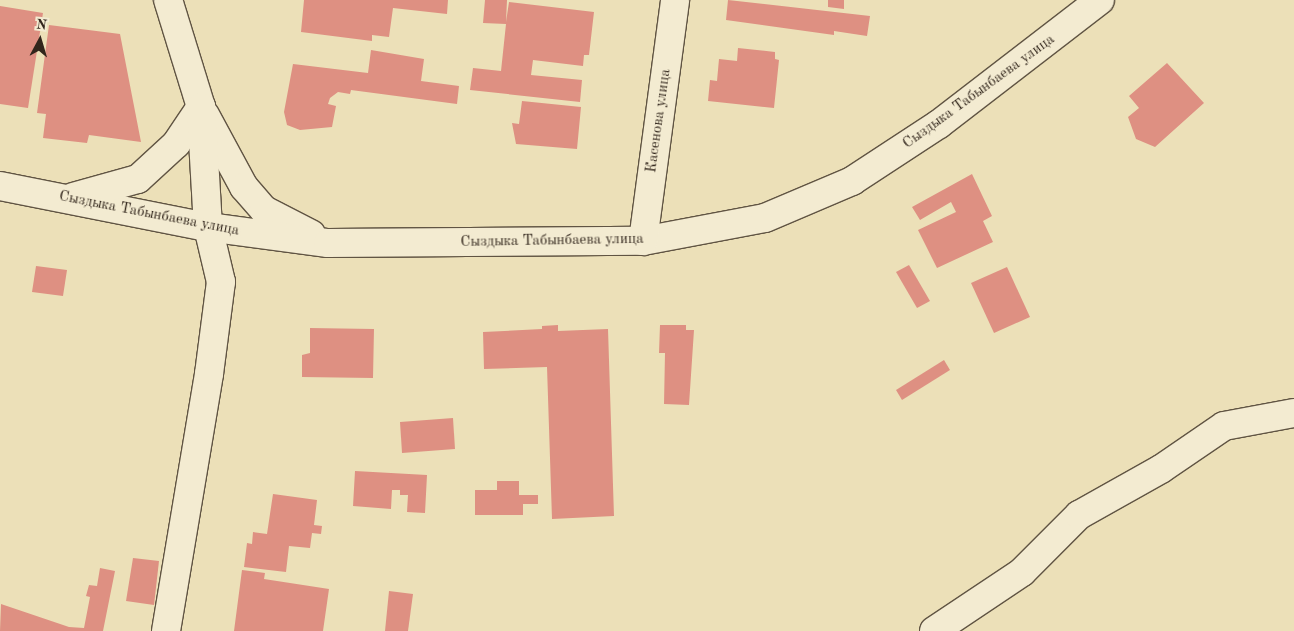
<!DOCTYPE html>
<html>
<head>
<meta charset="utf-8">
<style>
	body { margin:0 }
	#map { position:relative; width:1294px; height:631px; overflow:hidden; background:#ece0b8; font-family:"Old Standard TT",serif }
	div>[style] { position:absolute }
	.building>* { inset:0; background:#de9082 }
	.roads { filter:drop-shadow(1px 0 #605443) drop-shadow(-1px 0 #605443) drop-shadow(0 1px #605443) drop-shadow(0 -1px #605443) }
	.minor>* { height:28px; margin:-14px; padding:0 14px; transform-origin:14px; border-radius:14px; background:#f3ebd1 }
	span { translate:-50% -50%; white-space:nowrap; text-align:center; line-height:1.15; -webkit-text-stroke:4px #f3ebd1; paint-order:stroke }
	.street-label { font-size:15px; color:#32261c }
	.north { position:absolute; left:15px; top:15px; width:50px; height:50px; -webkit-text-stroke:4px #f3ebd1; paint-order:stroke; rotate:6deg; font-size:14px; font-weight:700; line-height:20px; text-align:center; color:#32261c }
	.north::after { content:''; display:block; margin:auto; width:18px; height:22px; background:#32261c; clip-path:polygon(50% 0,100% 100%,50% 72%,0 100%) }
</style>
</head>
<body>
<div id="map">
	<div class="building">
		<div style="clip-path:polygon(304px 0,448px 0,447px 14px,393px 8px,389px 37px,372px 35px,372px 41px,301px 32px)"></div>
		<div style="clip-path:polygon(485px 0,507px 0,506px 22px,509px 2px,594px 12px,589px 55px,584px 55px,583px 66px,533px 60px,531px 75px,582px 80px,580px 102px,470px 90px,473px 68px,501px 71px,506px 24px,483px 23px)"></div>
		<div style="clip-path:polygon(728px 0,870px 16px,867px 36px,834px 31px,834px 35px,726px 20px)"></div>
		<div style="clip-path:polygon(828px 0,844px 0,844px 9px,828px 7px)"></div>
		<div style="clip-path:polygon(0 6px,43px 13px,28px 108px,0 104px)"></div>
		<div style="clip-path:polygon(49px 25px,120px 34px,141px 142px,89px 135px,87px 143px,43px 138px,46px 114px,37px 113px)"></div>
		<div style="clip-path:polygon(738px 48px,775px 52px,775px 59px,779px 60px,774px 108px,708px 101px,710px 80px,717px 81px,719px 59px,737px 61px)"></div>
		<div style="clip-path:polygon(371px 50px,424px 59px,421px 81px,459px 86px,457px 104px,351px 90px,350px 94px,338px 92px,330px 98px,328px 104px,336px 106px,332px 127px,300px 130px,287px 125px,284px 112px,293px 64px,368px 73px)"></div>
		<div style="clip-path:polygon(1167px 63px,1204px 103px,1155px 147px,1136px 139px,1128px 117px,1139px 108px,1129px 96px)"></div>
		<div style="clip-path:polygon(522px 101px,581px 107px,577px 149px,516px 144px,512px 123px,519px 124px)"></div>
		<div style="clip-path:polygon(972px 174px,992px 216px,983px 221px,993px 242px,937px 268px,918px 230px,956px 212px,951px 202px,920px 220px,912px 207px)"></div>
		<div style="clip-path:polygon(909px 265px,930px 301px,917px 308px,896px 272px)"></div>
		<div style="clip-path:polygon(36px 266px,67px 270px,63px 296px,32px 292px)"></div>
		<div style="clip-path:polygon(1007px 267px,1030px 317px,994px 333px,971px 283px)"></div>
		<div style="clip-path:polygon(558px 325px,558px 331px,608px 329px,614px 516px,552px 519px,547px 367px,484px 369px,483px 332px,542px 329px,542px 326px)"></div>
		<div style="clip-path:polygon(660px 325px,686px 325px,686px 330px,694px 330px,689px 405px,664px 404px,665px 353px,659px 353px)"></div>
		<div style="clip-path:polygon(310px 328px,374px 329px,373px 378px,302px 377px,302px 355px,310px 353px)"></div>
		<div style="clip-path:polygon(944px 360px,950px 370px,902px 400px,896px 390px)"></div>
		<div style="clip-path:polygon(453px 418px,455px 449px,402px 453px,400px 422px)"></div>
		<div style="clip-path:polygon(355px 471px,427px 475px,425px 513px,407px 512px,408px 495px,400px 495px,400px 490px,392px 490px,391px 509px,353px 506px)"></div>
		<div style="clip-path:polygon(497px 481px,519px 481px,519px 495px,538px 495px,538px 504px,523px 504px,523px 515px,475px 515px,475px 490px,497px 490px)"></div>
		<div style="clip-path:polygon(273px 494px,317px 500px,314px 525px,322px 526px,321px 534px,312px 533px,310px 548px,289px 546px,286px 572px,244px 567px,247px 543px,252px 544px,253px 532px,267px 534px)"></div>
		<div style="clip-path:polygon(133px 558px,159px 561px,154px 605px,126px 601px)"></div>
		<div style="clip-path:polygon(100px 568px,115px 571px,103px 631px,0 631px,1px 604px,69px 627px,84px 628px,90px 597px,86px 596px,89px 585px,97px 586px)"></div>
		<div style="clip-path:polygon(242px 570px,265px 573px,264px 579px,329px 589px,323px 631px,234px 631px)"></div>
		<div style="clip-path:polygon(389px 591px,413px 594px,408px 631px,385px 631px)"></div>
	</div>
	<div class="roads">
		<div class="minor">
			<div style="left:205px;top:115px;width:82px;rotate:61.6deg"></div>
			<div style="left:244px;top:187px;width:30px;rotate:49deg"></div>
			<div style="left:264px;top:210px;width:53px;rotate:27.1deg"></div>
			<div style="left:0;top:186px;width:212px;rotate:11.2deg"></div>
			<div style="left:208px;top:227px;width:121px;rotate:7.6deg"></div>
			<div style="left:328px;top:243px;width:315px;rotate:-0.4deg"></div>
			<div style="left:643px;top:241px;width:124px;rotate:-10.7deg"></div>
			<div style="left:765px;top:218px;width:95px;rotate:-23deg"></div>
			<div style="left:852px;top:181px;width:104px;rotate:-33.2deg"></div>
			<div style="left:939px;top:124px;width:203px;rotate:-37.6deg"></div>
			<div style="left:73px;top:197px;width:67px;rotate:-15.5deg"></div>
			<div style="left:138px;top:179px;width:52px;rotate:-42.6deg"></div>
			<div style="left:176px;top:144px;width:45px;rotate:-56deg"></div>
			<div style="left:201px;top:107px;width:112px;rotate:-107.1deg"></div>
			<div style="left:643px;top:241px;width:243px;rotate:-82.4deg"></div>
			<div style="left:166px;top:631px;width:261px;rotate:-80.5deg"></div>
			<div style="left:209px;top:374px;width:93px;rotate:-82.6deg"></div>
			<div style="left:221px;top:282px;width:57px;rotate:-103.3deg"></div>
			<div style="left:208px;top:227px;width:120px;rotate:-93.3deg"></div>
			<div style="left:934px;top:631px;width:106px;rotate:-33.8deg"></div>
			<div style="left:1022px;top:572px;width:81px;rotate:-45deg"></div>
			<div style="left:1079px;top:515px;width:94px;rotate:-29.3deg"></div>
			<div style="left:1161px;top:469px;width:76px;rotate:-34.3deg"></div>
			<div style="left:1224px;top:426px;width:71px;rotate:-10.5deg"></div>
		</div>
	</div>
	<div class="street-label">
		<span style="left:979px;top:92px;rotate:-36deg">Сыздыка Табынбаева улица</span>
		<span style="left:659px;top:121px;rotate:-82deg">Касенова улица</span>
		<span style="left:149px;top:214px;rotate:11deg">Сыздыка Табынбаева улица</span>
		<span style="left:552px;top:241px;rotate:-1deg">Сыздыка Табынбаева улица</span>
	</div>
	<div class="north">N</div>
</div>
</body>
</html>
